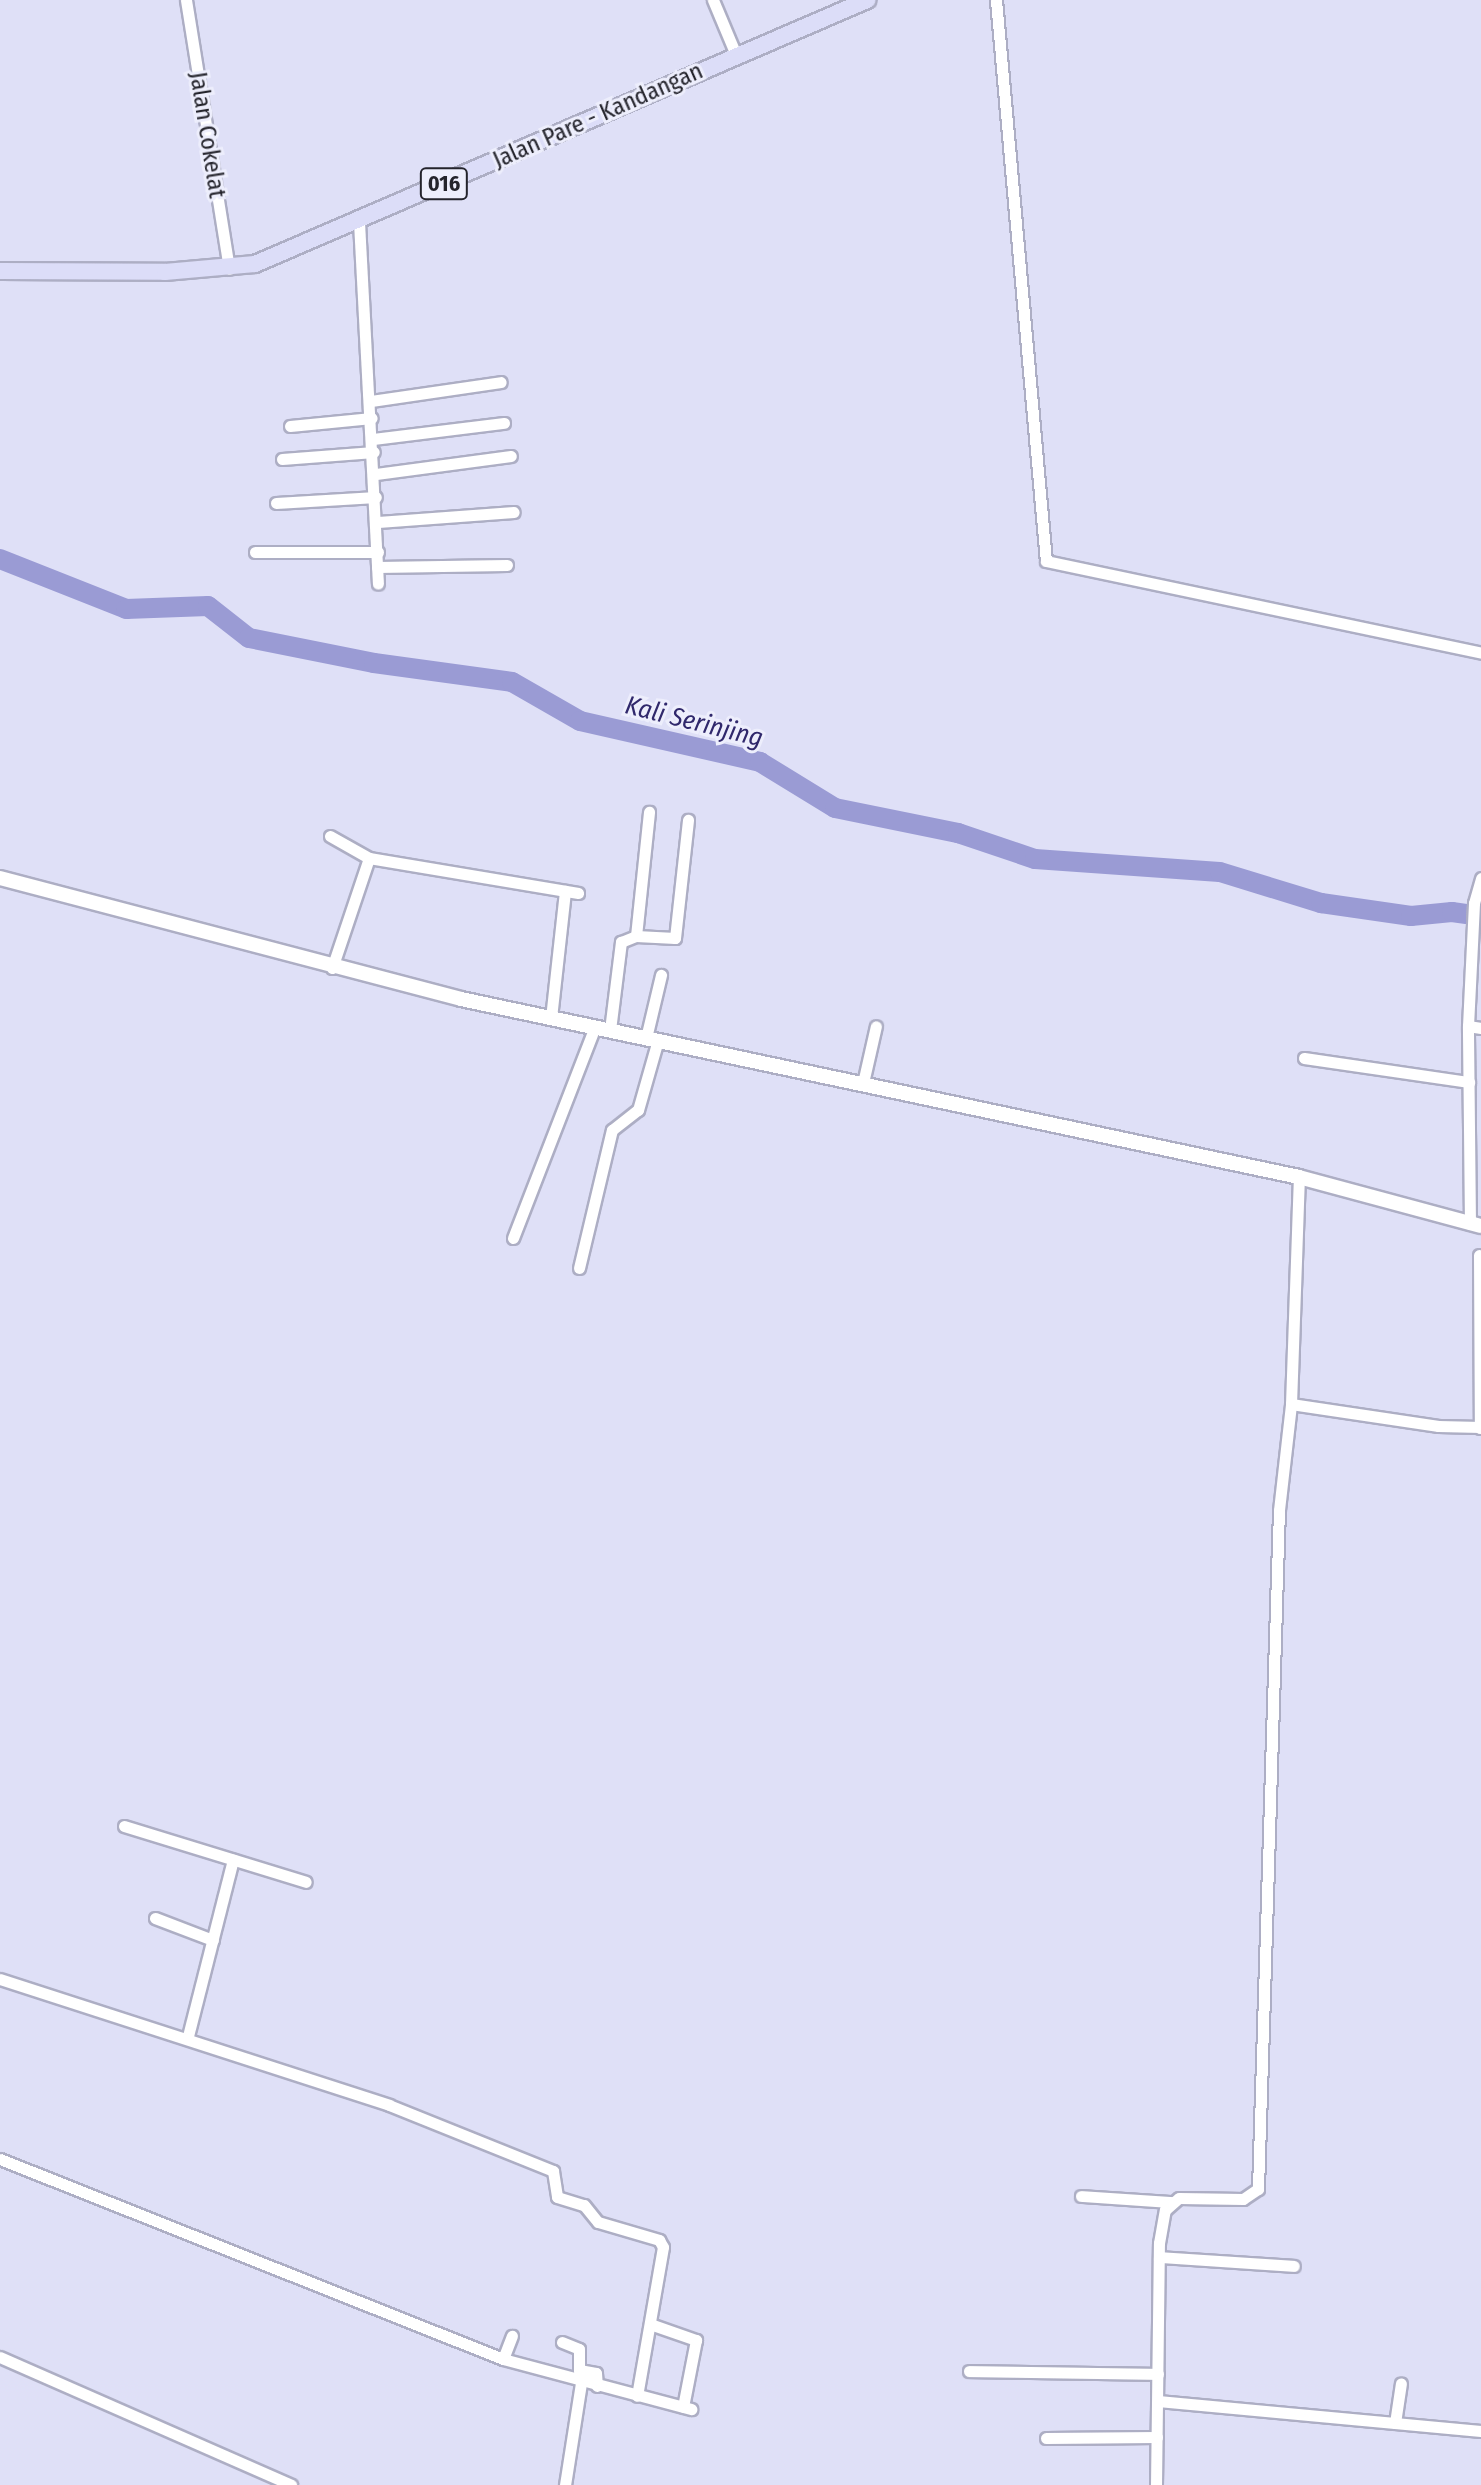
<!DOCTYPE html>
<html>
<head>
<meta charset="utf-8">
<style>
	body { margin:0 }
	#map { position:relative; width:1481px; height:2485px; overflow:hidden; background:#dfe0f7; font-family:"Fira Sans Condensed",sans-serif }
	div>[style] { position:absolute }
	.river>* { height:20px; margin:-10px; padding:0 10px; transform-origin:10px; border-radius:10px; background:#9a9bd4 }
	.roads { filter:drop-shadow(2px 0 #adaec4) drop-shadow(-2px 0 #adaec4) drop-shadow(0 2px #adaec4) drop-shadow(0 -2px #adaec4) }
	.minor>* { height:11px; margin:-5.5px; padding:0 5.5px; transform-origin:5.5px; border-radius:5.5px; background:#fff }
	.tertiary>* { height:14px; margin:-7px; padding:0 7px; transform-origin:7px; border-radius:7px; background:#fff }
	.primary>* { height:16px; margin:-8px; padding:0 8px; transform-origin:8px; border-radius:8px; background:#dcddf8 }
	span { translate:-50% -50%; white-space:nowrap; text-align:center; line-height:1.15; -webkit-text-stroke:6px #edeefc; paint-order:stroke }
	.shield-label span { padding:2px 6px; background:#edeefc; border:2px solid; border-radius:6px; -webkit-text-stroke-width:0 }
	.shield-label { font-size:22px; color:#24242c; font-weight:700 }
	.street-label { font-size:24px; color:#24242c }
	.water-label { font-size:26px; color:#30286c; font-style:italic }
</style>
</head>
<body>
<div id="map">
	<div class="river">
		<div style="left:0;top:559px;width:136px;rotate:21.6deg"></div>
		<div style="left:126px;top:609px;width:82px;rotate:-2.1deg"></div>
		<div style="left:208px;top:606px;width:52px;rotate:38deg"></div>
		<div style="left:249px;top:638px;width:127px;rotate:11.3deg"></div>
		<div style="left:374px;top:663px;width:139px;rotate:7.8deg"></div>
		<div style="left:512px;top:682px;width:78px;rotate:29.8deg"></div>
		<div style="left:580px;top:721px;width:185px;rotate:12.8deg"></div>
		<div style="left:760px;top:762px;width:88px;rotate:31.5deg"></div>
		<div style="left:835px;top:808px;width:126px;rotate:11.5deg"></div>
		<div style="left:958px;top:833px;width:81px;rotate:18.7deg"></div>
		<div style="left:1035px;top:859px;width:185px;rotate:4deg"></div>
		<div style="left:1220px;top:872px;width:106px;rotate:17.1deg"></div>
		<div style="left:1321px;top:903px;width:91px;rotate:8.2deg"></div>
		<div style="left:1411px;top:916px;width:41px;rotate:-5.6deg"></div>
		<div style="left:1452px;top:912px;width:29px;rotate:8deg"></div>
	</div>
	<div class="roads">
		<div class="minor">
			<div style="left:186px;top:0;width:272px;rotate:80.9deg"></div>
			<div style="left:713px;top:0;width:60px;rotate:67.3deg"></div>
			<div style="left:996px;top:0;width:563px;rotate:84.91deg"></div>
			<div style="left:1046px;top:561px;width:445px;rotate:11.9deg"></div>
			<div style="left:359px;top:222px;width:362px;rotate:87deg"></div>
			<div style="left:371px;top:401px;width:131px;rotate:-8.3deg"></div>
			<div style="left:290px;top:426px;width:82px;rotate:-5.6deg"></div>
			<div style="left:373px;top:439px;width:132px;rotate:-7deg"></div>
			<div style="left:282px;top:459px;width:92px;rotate:-4.4deg"></div>
			<div style="left:376px;top:474px;width:136px;rotate:-7.6deg"></div>
			<div style="left:276px;top:503px;width:100px;rotate:-3.4deg"></div>
			<div style="left:378px;top:522px;width:136px;rotate:-4.2deg"></div>
			<div style="left:255px;top:552px;width:123px"></div>
			<div style="left:377px;top:567px;width:130px;rotate:-0.9deg"></div>
			<div style="left:330px;top:836px;width:45px;rotate:29.4deg"></div>
			<div style="left:369px;top:858px;width:212px;rotate:9.5deg"></div>
			<div style="left:636px;top:936px;width:39px;rotate:3deg"></div>
			<div style="left:675px;top:938px;width:119px;rotate:-83.7deg"></div>
			<div style="left:332px;top:968px;width:116px;rotate:-71.4deg"></div>
			<div style="left:551px;top:1018px;width:128px;rotate:-83.7deg"></div>
			<div style="left:1468px;top:1026px;width:13px;rotate:9deg"></div>
			<div style="left:610px;top:1030px;width:89px;rotate:-82.9deg"></div>
			<div style="left:621px;top:942px;width:16px;rotate:-22deg"></div>
			<div style="left:636px;top:936px;width:125px;rotate:-84deg"></div>
			<div style="left:646px;top:1038px;width:65px;rotate:-76.6deg"></div>
			<div style="left:1304px;top:1058px;width:167px;rotate:8.3deg"></div>
			<div style="left:863px;top:1083px;width:58px;rotate:-77.2deg"></div>
			<div style="left:1470px;top:1224px;width:198px;rotate:-90.6deg"></div>
			<div style="left:1468px;top:1026px;width:123px;rotate:-87.2deg"></div>
			<div style="left:1474px;top:903px;width:26px;rotate:-74deg"></div>
			<div style="left:513px;top:1238px;width:226px;rotate:-68.8deg"></div>
			<div style="left:1479px;top:1255px;width:173px;rotate:89.7deg"></div>
			<div style="left:579px;top:1268px;width:142px;rotate:-76.6deg"></div>
			<div style="left:612px;top:1130px;width:33px;rotate:-38deg"></div>
			<div style="left:638px;top:1110px;width:73px;rotate:-74.1deg"></div>
			<div style="left:1291px;top:1404px;width:149px;rotate:8.5deg"></div>
			<div style="left:1438px;top:1426px;width:43px;rotate:1.3deg"></div>
			<div style="left:124px;top:1826px;width:190px;rotate:17.1deg"></div>
			<div style="left:155px;top:1918px;width:62px;rotate:20.8deg"></div>
			<div style="left:0;top:1979px;width:409px;rotate:17.9deg"></div>
			<div style="left:389px;top:2105px;width:177px;rotate:21.9deg"></div>
			<div style="left:553px;top:2171px;width:26px;rotate:81deg"></div>
			<div style="left:557px;top:2197px;width:28px;rotate:17deg"></div>
			<div style="left:584px;top:2205px;width:22px;rotate:51deg"></div>
			<div style="left:598px;top:2222px;width:64px;rotate:16.4deg"></div>
			<div style="left:659px;top:2240px;width:8px;rotate:60deg"></div>
			<div style="left:663px;top:2247px;width:151px;rotate:99.9deg"></div>
			<div style="left:188px;top:2036px;width:182px;rotate:-75.7deg"></div>
			<div style="left:0;top:2159px;width:541px;rotate:21.68deg"></div>
			<div style="left:503px;top:2359px;width:195px;rotate:14.9deg"></div>
			<div style="left:1081px;top:2196px;width:91px;rotate:3.8deg"></div>
			<div style="left:1159px;top:2257px;width:135px;rotate:3.8deg"></div>
			<div style="left:650px;top:2324px;width:49px;rotate:19.2deg"></div>
			<div style="left:696px;top:2340px;width:68px;rotate:101deg"></div>
			<div style="left:562px;top:2342px;width:18px;rotate:22deg"></div>
			<div style="left:579px;top:2349px;width:21px;rotate:90deg"></div>
			<div style="left:579px;top:2370px;width:17px;rotate:10deg"></div>
			<div style="left:596px;top:2373px;width:13px;rotate:86deg"></div>
			<div style="left:0;top:2357px;width:318px;rotate:23.7deg"></div>
			<div style="left:503px;top:2359px;width:25px;rotate:-69deg"></div>
			<div style="left:969px;top:2371px;width:189px;rotate:0.9deg"></div>
			<div style="left:1158px;top:2401px;width:324px;rotate:5.3deg"></div>
			<div style="left:1395px;top:2423px;width:40px;rotate:-81.5deg"></div>
			<div style="left:1046px;top:2438px;width:111px;rotate:-0.5deg"></div>
			<div style="left:565px;top:2485px;width:103px;rotate:-81.1deg"></div>
			<div style="left:1156px;top:2485px;width:242px;rotate:-89.3deg"></div>
			<div style="left:1159px;top:2243px;width:34px;rotate:-80deg"></div>
			<div style="left:1165px;top:2210px;width:18px;rotate:-41deg"></div>
			<div style="left:1179px;top:2198px;width:64px;rotate:0.9deg"></div>
			<div style="left:1243px;top:2199px;width:18px;rotate:-34deg"></div>
			<div style="left:1258px;top:2189px;width:679px;rotate:-88.23deg"></div>
			<div style="left:1279px;top:1510px;width:107px;rotate:-83.5deg"></div>
			<div style="left:1291px;top:1404px;width:227px;rotate:-88deg"></div>
		</div>
		<div class="tertiary">
			<div style="left:0;top:878px;width:477px;rotate:14.7deg"></div>
			<div style="left:461px;top:999px;width:857px;rotate:11.99deg"></div>
			<div style="left:1299px;top:1177px;width:188px;rotate:15.1deg"></div>
		</div>
		<div class="primary">
			<div style="left:0;top:271px;width:165px;rotate:0.3deg"></div>
			<div style="left:165px;top:272px;width:90px;rotate:-5.1deg"></div>
			<div style="left:255px;top:264px;width:667px;rotate:-23.33deg"></div>
		</div>
	</div>
	<div class="shield-label">
		<span style="left:444px;top:184px">016</span>
	</div>
	<div class="street-label">
		<span style="left:598px;top:116px;rotate:-24deg">Jalan Pare - Kandangan</span>
		<span style="left:207px;top:135px;rotate:81deg">Jalan Cokelat</span>
	</div>
	<div class="water-label">
		<span style="left:694px;top:722px;rotate:14deg">Kali Serinjing</span>
	</div>
</div>
</body>
</html>
